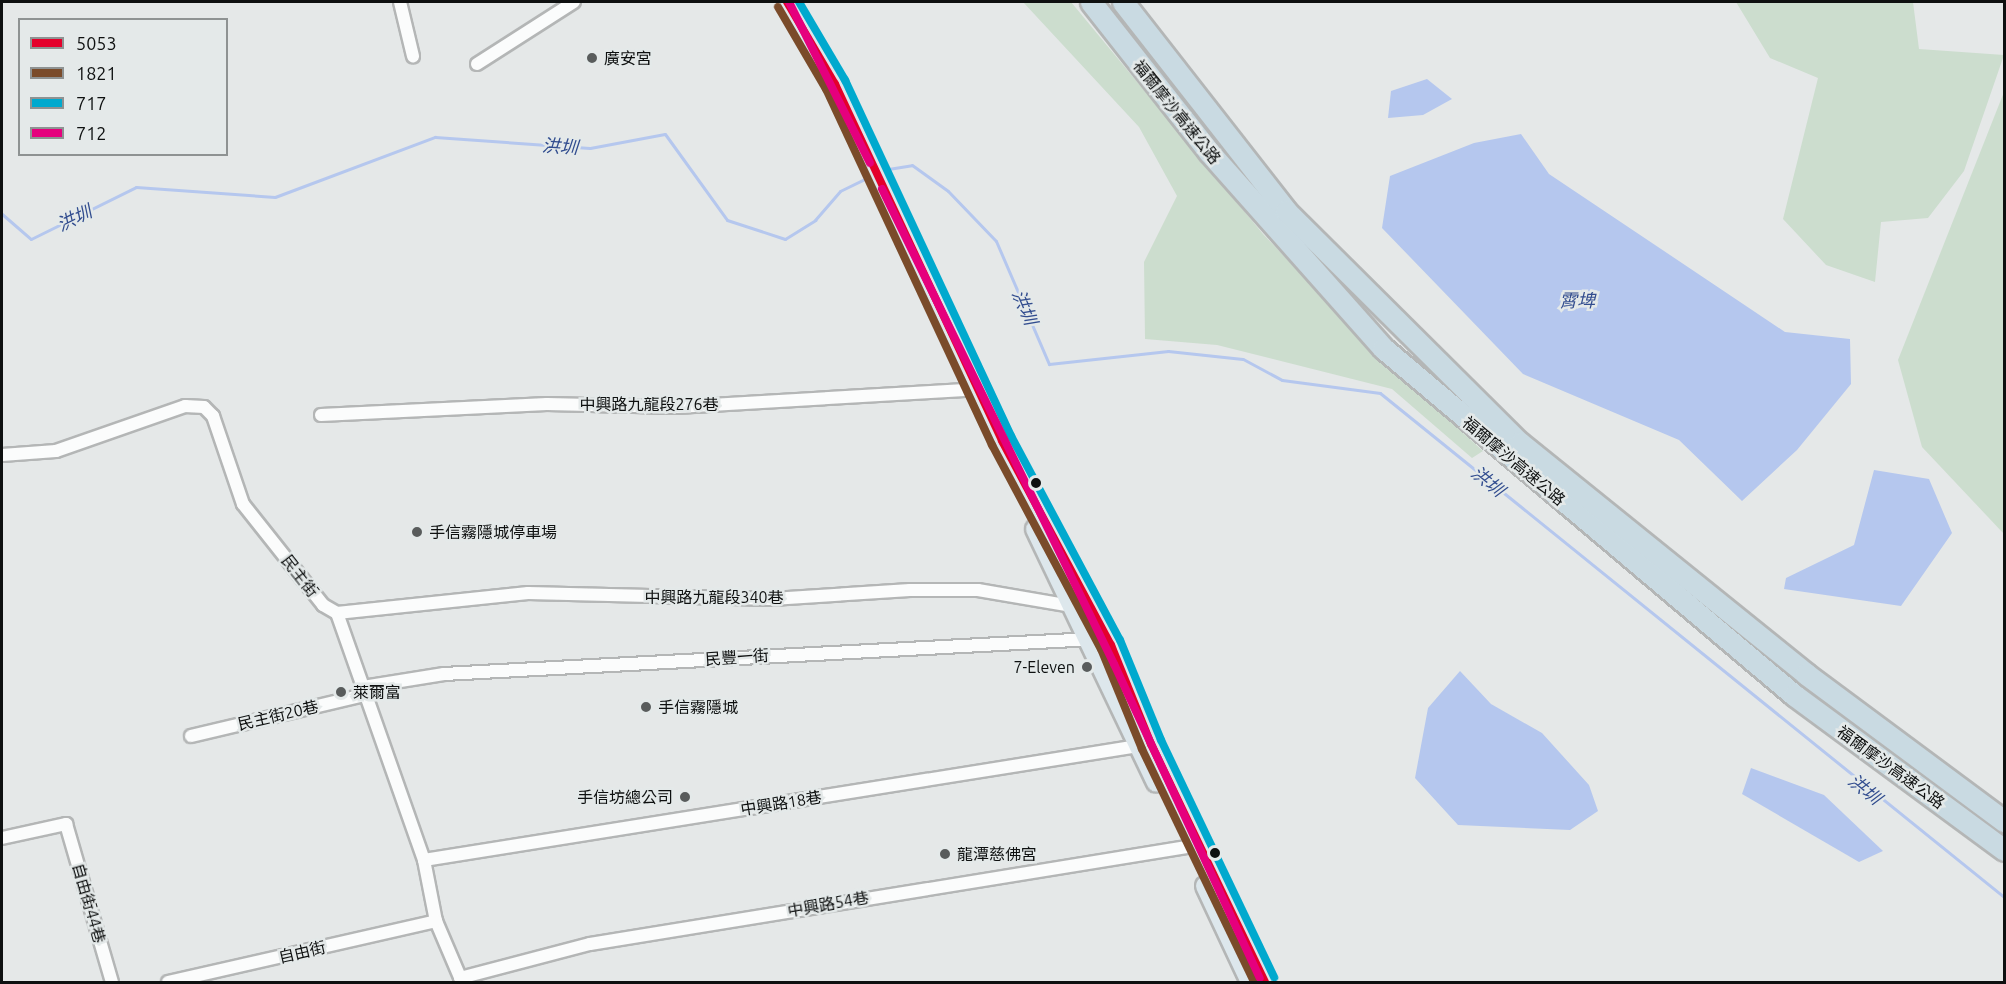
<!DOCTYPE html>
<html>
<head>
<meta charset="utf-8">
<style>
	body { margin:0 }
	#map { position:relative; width:2006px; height:984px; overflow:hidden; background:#e5e8e8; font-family:Ubuntu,"Noto Sans TC",sans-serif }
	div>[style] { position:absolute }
	.green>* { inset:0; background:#ccddce }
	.water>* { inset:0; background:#b5c7ee }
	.stream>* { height:3px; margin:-1.5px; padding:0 1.5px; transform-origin:1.5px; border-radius:1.5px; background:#b5c7ee }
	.roads { filter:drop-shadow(2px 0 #b4b6b6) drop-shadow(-2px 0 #b4b6b6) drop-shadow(0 2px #b4b6b6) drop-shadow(0 -2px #b4b6b6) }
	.minor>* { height:12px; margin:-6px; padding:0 6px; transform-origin:6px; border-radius:6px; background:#fbfcfc }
	.primary>* { height:18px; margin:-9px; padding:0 9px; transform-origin:9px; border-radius:9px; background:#dde7ec }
	.motorway>* { height:21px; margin:-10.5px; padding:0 10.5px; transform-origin:10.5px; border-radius:10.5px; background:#c9dae2 }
	.bus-1>* { height:8px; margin:-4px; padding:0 4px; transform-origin:4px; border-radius:4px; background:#e4002b }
	.bus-2>* { height:8px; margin:-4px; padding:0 4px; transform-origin:4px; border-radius:4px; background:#7a4b2a }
	.bus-3>* { height:8px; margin:-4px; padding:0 4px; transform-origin:4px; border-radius:4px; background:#00a9ce }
	.bus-4>* { height:8px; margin:-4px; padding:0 4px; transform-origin:4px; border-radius:4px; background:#e5007d }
	.dots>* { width:16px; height:16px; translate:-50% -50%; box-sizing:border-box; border:3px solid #e4e9e9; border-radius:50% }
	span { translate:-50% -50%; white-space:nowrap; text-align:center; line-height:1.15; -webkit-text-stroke:5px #e4e9e9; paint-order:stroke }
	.poi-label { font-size:16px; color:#0e1010 }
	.left { translate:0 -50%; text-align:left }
	.right { translate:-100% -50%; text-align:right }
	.street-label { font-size:16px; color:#0e1010 }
	.water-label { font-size:18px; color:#324d8f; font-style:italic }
	.frame { position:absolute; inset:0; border:3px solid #0e1010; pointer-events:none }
	.legend { position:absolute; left:18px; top:18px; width:210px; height:138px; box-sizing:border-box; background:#e4e9e9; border:2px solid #8e9292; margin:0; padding:8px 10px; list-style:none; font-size:18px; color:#0e1010 }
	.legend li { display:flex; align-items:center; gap:12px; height:30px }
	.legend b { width:30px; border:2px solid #8e9292 }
</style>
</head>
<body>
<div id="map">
	<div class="green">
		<div style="clip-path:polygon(1023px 2px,1071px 2px,1263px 234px,1383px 360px,1483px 451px,1472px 458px,1392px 389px,1217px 345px,1145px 339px,1144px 262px,1177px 196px,1139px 127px)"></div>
		<div style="clip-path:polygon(1736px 2px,1913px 2px,1919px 49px,2004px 55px,1964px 171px,1928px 218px,1881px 222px,1875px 282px,1826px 265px,1783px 219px,1818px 78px,1770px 58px)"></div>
		<div style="clip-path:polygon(2004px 92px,2004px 534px,1922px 447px,1898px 360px)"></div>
	</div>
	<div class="water">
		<div style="clip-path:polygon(1427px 79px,1452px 99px,1423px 115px,1388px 118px,1391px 91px)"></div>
		<div style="clip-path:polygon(1521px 134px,1549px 174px,1785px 332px,1850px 339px,1851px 384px,1797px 450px,1742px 501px,1679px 440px,1523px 374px,1382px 228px,1390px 176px,1474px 143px)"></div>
		<div style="clip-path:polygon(1874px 470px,1929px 479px,1952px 533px,1901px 606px,1784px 589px,1786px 578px,1854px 545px)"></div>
		<div style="clip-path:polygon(1460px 671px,1491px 704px,1542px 733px,1589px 785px,1598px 811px,1570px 830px,1458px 825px,1415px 778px,1428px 708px)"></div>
		<div style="clip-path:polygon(1751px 768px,1824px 795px,1883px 851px,1859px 862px,1742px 794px)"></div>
	</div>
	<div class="stream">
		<div style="left:882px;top:170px;width:30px;rotate:-9deg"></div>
		<div style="left:912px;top:165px;width:44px;rotate:35.8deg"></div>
		<div style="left:948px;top:191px;width:69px;rotate:46.2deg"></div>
		<div style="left:996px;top:241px;width:134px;rotate:66.7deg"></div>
		<div style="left:1049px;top:364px;width:120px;rotate:-6.2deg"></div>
		<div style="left:1168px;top:351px;width:75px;rotate:6.1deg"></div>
		<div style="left:1243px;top:359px;width:44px;rotate:28.3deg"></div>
		<div style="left:1282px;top:380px;width:99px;rotate:7.6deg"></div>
		<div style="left:1380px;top:393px;width:802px;rotate:38.93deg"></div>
		<div style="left:2px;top:214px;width:38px;rotate:41deg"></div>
		<div style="left:31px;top:239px;width:117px;rotate:-26.3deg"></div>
		<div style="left:136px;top:187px;width:139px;rotate:4.1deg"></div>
		<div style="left:275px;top:197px;width:171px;rotate:-20.6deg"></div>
		<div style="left:435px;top:137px;width:155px;rotate:4.1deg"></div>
		<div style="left:590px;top:148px;width:76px;rotate:-10.6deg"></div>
		<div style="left:665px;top:134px;width:106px;rotate:54.2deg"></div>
		<div style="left:727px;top:220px;width:61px;rotate:18.1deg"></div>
		<div style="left:785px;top:239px;width:36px;rotate:-32deg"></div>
		<div style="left:815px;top:220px;width:38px;rotate:-49deg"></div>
		<div style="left:840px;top:191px;width:34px;rotate:-26deg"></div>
	</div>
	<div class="roads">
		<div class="minor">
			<div style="left:400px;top:2px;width:56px;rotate:76.5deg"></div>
			<div style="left:477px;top:64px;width:115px;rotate:-32.6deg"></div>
			<div style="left:321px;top:415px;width:226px;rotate:-2.8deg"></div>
			<div style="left:547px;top:404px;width:130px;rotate:1.3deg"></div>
			<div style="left:677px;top:407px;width:301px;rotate:-3.4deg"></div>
			<div style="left:2px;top:455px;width:54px;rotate:-4.2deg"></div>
			<div style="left:56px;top:451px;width:137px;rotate:-19.2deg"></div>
			<div style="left:185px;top:406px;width:19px;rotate:3deg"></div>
			<div style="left:204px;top:407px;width:13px;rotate:45deg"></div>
			<div style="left:213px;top:416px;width:93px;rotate:71.2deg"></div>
			<div style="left:243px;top:504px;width:129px;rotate:51.6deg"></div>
			<div style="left:323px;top:605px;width:16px;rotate:30deg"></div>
			<div style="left:337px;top:613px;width:262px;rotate:70.6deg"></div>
			<div style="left:424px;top:860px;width:62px;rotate:78.9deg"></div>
			<div style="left:436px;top:921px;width:66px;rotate:66.9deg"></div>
			<div style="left:337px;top:613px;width:192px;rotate:-6deg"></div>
			<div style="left:528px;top:593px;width:244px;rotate:1.4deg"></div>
			<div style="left:772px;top:599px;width:138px;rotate:-3.7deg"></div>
			<div style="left:910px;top:590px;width:68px"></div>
			<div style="left:978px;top:590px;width:100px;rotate:9.7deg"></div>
			<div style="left:363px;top:687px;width:82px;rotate:-9.1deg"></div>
			<div style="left:444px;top:674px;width:649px;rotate:-3.09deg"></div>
			<div style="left:191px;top:736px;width:179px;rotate:-13.3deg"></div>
			<div style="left:2px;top:838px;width:66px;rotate:-12.3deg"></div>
			<div style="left:66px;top:824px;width:165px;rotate:73.8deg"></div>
			<div style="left:424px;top:860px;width:723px;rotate:-9.07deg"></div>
			<div style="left:460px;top:978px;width:134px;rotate:-14.7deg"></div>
			<div style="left:590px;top:944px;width:617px;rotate:-9.23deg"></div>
			<div style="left:168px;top:982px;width:275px;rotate:-12.8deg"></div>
		</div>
		<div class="primary">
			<div style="left:787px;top:2px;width:95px;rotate:59.7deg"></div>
			<div style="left:835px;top:84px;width:394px;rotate:64.9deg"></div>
			<div style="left:1002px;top:441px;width:231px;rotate:61.9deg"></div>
			<div style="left:1111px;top:645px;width:107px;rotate:68deg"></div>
			<div style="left:1151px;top:744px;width:264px;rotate:64.4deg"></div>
			<div style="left:1035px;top:529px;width:281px;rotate:64.5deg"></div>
			<div style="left:1205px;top:886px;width:106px;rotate:64.9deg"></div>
		</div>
		<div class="motorway">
			<div style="left:1091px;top:2px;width:191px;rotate:51.8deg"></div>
			<div style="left:1209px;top:152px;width:262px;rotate:48.4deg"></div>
			<div style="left:1383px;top:348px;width:538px;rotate:40.17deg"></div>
			<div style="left:1794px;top:695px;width:261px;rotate:36.4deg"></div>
			<div style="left:1123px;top:2px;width:265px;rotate:52deg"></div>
			<div style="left:1286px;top:211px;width:330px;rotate:44.8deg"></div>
			<div style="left:1520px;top:443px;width:368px;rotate:38.9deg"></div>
			<div style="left:1806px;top:674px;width:247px;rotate:36.6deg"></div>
		</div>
	</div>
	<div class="bus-1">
		<div style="left:787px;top:2px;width:95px;rotate:59.7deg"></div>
		<div style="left:835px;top:84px;width:394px;rotate:64.9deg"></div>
		<div style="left:1002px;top:441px;width:231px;rotate:61.9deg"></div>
		<div style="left:1111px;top:645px;width:107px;rotate:68deg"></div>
		<div style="left:1151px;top:744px;width:264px;rotate:64.4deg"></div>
	</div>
	<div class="bus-2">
		<div style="left:778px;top:7px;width:95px;rotate:59.7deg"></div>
		<div style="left:826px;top:89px;width:393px;rotate:65deg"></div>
		<div style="left:992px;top:445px;width:231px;rotate:61.9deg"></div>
		<div style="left:1101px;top:649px;width:108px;rotate:67.7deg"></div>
		<div style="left:1142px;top:749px;width:259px;rotate:64.3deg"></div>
	</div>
	<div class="bus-3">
		<div style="left:799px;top:2px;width:91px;rotate:59.5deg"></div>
		<div style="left:845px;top:80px;width:393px;rotate:65deg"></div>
		<div style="left:1011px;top:436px;width:231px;rotate:61.9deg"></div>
		<div style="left:1120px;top:640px;width:108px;rotate:67.7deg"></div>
		<div style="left:1161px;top:740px;width:263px;rotate:64.5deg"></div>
	</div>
	<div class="bus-4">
		<div style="left:789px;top:2px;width:180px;rotate:63.3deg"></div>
		<div style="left:882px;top:189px;width:529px;rotate:63.97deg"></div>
		<div style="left:1114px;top:664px;width:346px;rotate:65.1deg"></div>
	</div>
	<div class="dots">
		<div style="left:592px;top:58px;background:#595c5c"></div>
		<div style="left:1036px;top:483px;background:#0e1010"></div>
		<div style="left:417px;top:532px;background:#595c5c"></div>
		<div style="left:1087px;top:667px;background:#595c5c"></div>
		<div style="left:341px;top:692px;background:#595c5c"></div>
		<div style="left:646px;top:707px;background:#595c5c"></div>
		<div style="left:685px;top:797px;background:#595c5c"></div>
		<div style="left:1215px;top:853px;background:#0e1010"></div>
		<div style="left:945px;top:854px;background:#595c5c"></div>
	</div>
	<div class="poi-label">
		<span class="left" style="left:604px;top:58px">廣安宮</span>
		<span class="left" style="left:429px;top:532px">手信霧隱城停車場</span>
		<span class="right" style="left:1075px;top:667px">7-Eleven</span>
		<span class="left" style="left:353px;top:692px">萊爾富</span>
		<span class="left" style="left:658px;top:707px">手信霧隱城</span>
		<span class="right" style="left:673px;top:797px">手信坊總公司</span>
		<span class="left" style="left:957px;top:854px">龍潭慈佛宮</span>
	</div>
	<div class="street-label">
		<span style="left:1177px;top:112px;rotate:51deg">福爾摩沙高速公路</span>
		<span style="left:649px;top:404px">中興路九龍段276巷</span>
		<span style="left:1514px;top:461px;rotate:40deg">福爾摩沙高速公路</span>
		<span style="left:300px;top:576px;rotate:52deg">民主街</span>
		<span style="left:714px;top:597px">中興路九龍段340巷</span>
		<span style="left:737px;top:657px;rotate:-4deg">民豐一街</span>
		<span style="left:278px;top:715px;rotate:-13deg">民主街20巷</span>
		<span style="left:1891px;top:767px;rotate:36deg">福爾摩沙高速公路</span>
		<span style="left:781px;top:803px;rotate:-9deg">中興路18巷</span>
		<span style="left:89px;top:903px;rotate:74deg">自由街44巷</span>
		<span style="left:828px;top:904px;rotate:-10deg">中興路54巷</span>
		<span style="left:302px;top:952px;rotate:-13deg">自由街</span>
	</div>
	<div class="water-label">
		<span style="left:560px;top:146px;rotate:4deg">洪圳</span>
		<span style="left:74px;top:218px;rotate:-26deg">洪圳</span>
		<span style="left:1577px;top:300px">霄埤</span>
		<span style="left:1025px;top:307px;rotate:67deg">洪圳</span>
		<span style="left:1488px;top:481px;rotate:39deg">洪圳</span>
		<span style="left:1865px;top:789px;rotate:39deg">洪圳</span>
	</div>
	<div class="frame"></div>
	<ul class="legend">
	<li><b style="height:8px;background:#e4002b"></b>5053</li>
	<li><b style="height:8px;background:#7a4b2a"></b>1821</li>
	<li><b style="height:8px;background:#00a9ce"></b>717</li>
	<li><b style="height:8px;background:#e5007d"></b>712</li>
	</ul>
</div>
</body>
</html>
